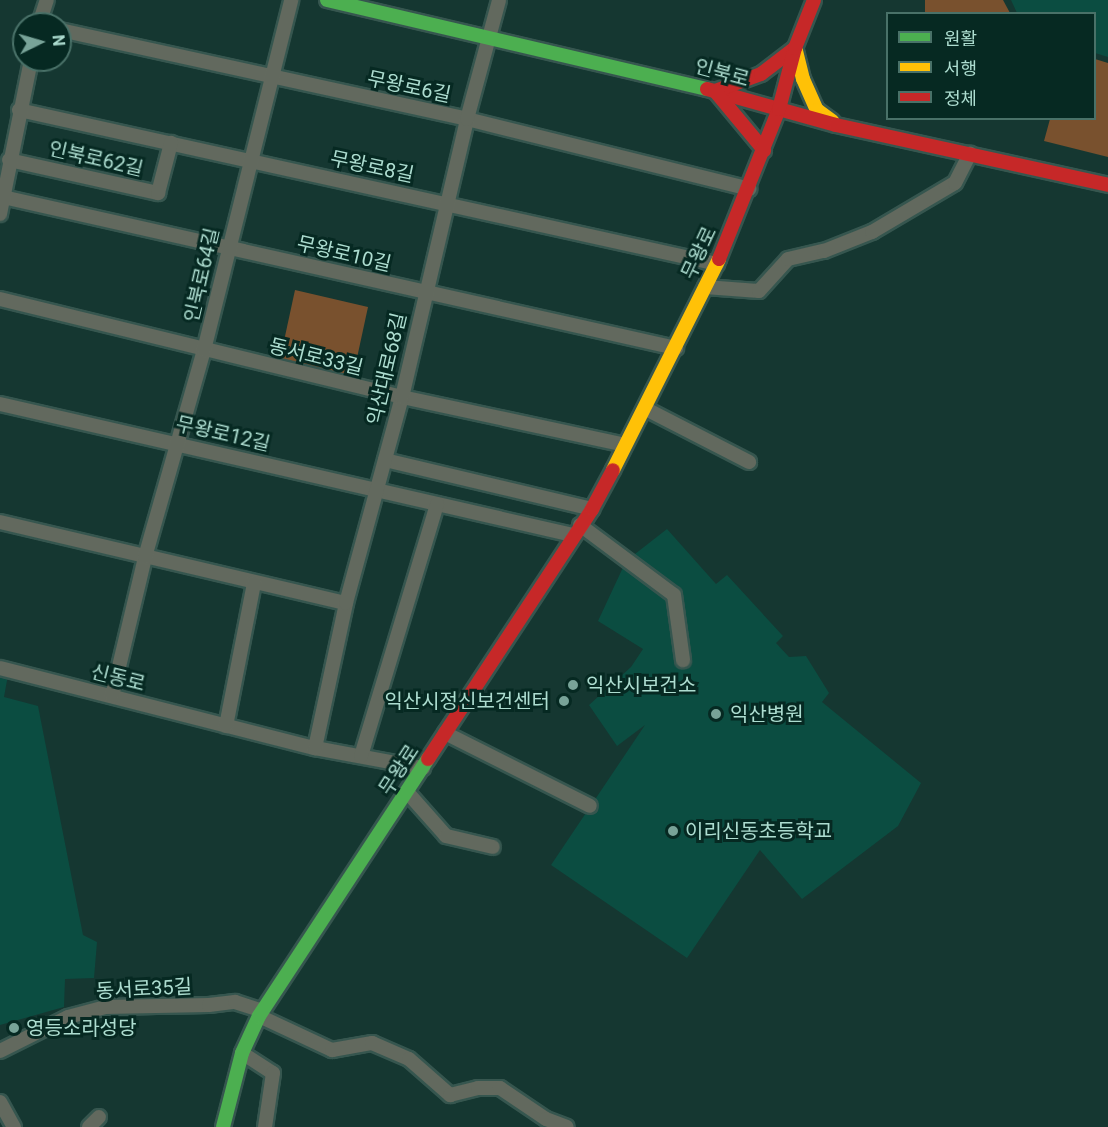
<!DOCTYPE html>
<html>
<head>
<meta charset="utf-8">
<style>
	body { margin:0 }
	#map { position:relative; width:1108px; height:1127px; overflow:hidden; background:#153731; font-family:Roboto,"Noto Sans KR",sans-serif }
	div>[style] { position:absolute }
	.built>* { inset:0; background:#0b4d41 }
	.green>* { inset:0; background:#79512e }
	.roads { filter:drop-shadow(2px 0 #36564f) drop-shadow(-2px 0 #36564f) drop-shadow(0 2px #36564f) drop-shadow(0 -2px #36564f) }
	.street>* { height:14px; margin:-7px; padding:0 7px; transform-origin:7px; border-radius:7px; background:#62695e }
	.fast>* { height:14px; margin:-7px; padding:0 7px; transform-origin:7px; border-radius:7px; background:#4caf50 }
	.slow>* { height:14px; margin:-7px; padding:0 7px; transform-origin:7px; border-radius:7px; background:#ffc107 }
	.jam>* { height:14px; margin:-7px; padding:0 7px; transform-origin:7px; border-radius:7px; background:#c62828 }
	.dots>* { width:16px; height:16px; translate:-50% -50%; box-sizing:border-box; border:3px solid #062922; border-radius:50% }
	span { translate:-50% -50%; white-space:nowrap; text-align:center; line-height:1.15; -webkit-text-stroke:6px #062922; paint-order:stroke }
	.street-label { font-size:20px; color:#adddd0 }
	.poi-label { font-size:20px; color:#adddd0 }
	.left { translate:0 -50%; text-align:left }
	.right { translate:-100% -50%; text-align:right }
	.legend { position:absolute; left:886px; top:12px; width:210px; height:108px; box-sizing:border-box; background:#062922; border:2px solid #497168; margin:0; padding:8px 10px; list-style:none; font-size:18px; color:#adddd0 }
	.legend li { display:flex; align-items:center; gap:12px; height:30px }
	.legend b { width:30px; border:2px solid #497168 }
	.north { position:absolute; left:12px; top:12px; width:60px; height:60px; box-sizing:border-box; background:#062922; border:2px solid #497168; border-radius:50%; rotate:85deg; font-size:16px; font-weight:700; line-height:24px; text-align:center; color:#adddd0 }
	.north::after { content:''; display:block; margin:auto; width:21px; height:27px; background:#78a398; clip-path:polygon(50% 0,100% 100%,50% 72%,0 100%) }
</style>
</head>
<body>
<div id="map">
	<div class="built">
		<div style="clip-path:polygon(1011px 0,1108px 0,1108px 57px,1095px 53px,1094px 14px,1017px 13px)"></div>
		<div style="clip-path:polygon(667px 529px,716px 584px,727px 575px,783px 636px,776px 643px,789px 657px,806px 656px,829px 693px,822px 702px,921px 783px,898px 826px,802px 899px,760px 850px,687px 958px,551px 865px,645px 725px,617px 746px,589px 705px,631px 667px,643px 649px,598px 621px,626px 561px)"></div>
		<div style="clip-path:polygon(0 672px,8px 675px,4px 697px,38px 706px,83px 935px,97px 942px,94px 978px,65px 979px,64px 1007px,0 1025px)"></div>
	</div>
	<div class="green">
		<div style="clip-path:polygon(925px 0,1003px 0,1010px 13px,925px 13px)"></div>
		<div style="clip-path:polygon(1095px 59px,1108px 63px,1108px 157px,1044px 141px,1050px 119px,1094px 118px)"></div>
		<div style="clip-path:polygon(295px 290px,368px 307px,352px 381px,279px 364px)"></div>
	</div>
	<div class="roads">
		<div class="street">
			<div style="left:39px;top:24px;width:25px;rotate:-72deg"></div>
			<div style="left:60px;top:30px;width:417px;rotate:12.3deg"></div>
			<div style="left:467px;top:119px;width:291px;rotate:13.9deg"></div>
			<div style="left:19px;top:110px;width:715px;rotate:12.44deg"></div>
			<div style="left:9px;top:160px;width:153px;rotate:12.5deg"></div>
			<div style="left:158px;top:193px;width:52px;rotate:-75.4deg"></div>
			<div style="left:3px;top:197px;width:690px;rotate:12.65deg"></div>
			<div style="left:0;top:214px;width:157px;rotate:-78.6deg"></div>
			<div style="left:705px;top:287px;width:54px;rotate:4.2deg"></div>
			<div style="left:759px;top:291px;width:43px;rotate:-47.8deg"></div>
			<div style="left:788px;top:259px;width:37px;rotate:-13deg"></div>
			<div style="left:824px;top:251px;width:52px;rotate:-21.6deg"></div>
			<div style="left:872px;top:232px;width:96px;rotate:-30.6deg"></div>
			<div style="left:955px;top:183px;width:33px;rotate:-63deg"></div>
			<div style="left:0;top:299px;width:414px;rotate:13.7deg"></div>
			<div style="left:402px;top:397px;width:228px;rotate:12.1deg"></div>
			<div style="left:0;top:404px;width:588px;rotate:12.88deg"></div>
			<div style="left:646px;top:409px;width:116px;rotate:27.2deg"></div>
			<div style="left:385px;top:460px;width:213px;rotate:13.3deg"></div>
			<div style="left:0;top:522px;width:355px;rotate:13.2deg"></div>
			<div style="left:580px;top:525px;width:117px;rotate:36.7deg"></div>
			<div style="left:674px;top:595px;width:66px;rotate:82.1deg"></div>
			<div style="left:0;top:668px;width:325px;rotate:14.3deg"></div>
			<div style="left:315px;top:748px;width:110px;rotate:10.5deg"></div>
			<div style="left:112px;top:696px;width:143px;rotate:-76.6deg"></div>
			<div style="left:145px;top:557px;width:215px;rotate:-74.1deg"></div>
			<div style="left:204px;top:350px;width:361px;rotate:-76deg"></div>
			<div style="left:226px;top:726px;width:146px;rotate:-78.9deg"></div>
			<div style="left:445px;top:733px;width:162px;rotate:26.7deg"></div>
			<div style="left:315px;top:748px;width:148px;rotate:-77.9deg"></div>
			<div style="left:346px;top:603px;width:213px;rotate:-74.8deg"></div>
			<div style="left:402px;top:397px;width:285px;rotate:-76.8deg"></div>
			<div style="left:467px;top:119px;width:123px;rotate:-74.9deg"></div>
			<div style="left:361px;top:756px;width:263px;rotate:-73.2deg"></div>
			<div style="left:408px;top:793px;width:57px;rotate:48.5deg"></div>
			<div style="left:446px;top:836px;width:48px;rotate:13.2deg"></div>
			<div style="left:259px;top:1016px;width:81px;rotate:25deg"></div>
			<div style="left:332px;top:1050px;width:41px;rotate:-9.9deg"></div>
			<div style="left:372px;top:1043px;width:40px;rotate:23.4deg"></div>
			<div style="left:409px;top:1059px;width:55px;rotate:41.3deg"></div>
			<div style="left:450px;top:1095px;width:29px;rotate:-14deg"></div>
			<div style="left:478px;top:1088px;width:22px"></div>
			<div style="left:500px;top:1088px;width:55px;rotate:34deg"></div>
			<div style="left:546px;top:1119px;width:22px;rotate:21deg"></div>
			<div style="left:0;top:1051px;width:76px;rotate:-26.6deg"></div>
			<div style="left:68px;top:1017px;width:38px;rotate:-15deg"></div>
			<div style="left:105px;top:1007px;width:104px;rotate:-1.1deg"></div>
			<div style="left:209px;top:1005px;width:26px;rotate:-7deg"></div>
			<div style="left:235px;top:1002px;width:28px;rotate:18deg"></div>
			<div style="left:242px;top:1053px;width:37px;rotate:33deg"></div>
			<div style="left:273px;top:1073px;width:55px;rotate:98.4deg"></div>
			<div style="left:0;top:1102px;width:29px;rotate:61deg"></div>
			<div style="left:89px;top:1127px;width:14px;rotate:-45deg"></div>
		</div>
		<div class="fast">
			<div style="left:327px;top:0;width:390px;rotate:13.2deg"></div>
			<div style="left:223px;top:1127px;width:76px;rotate:-75.6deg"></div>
			<div style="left:242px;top:1053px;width:41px;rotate:-65.3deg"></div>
			<div style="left:259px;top:1016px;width:308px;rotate:-56.7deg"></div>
		</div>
		<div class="slow">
			<div style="left:796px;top:51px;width:29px;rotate:76deg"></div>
			<div style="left:803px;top:79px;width:34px;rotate:66deg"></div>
			<div style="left:817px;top:110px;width:19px;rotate:36deg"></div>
			<div style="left:613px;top:470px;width:236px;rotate:-63.3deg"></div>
		</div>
		<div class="jam">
			<div style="left:707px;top:89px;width:134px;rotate:15.6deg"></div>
			<div style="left:836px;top:125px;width:279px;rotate:12.4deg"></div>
			<div style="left:715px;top:91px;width:49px;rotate:-20.3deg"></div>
			<div style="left:761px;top:74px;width:43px;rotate:-37.4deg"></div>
			<div style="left:715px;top:91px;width:77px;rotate:50.3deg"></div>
			<div style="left:719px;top:259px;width:162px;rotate:-68.2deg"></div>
			<div style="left:779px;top:109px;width:63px;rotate:-75.3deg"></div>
			<div style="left:795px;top:48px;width:52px;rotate:-68.4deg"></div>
			<div style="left:428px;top:759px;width:299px;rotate:-56.7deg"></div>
			<div style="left:592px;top:509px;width:44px;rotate:-61.7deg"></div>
		</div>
	</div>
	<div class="dots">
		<div style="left:573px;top:685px;background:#78a398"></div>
		<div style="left:564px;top:701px;background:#78a398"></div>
		<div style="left:716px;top:714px;background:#78a398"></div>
		<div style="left:673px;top:831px;background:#78a398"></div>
		<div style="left:14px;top:1028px;background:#78a398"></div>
	</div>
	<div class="street-label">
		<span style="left:722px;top:73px;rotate:15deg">인북로</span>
		<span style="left:409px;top:87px;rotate:12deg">무왕로6길</span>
		<span style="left:96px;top:159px;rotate:13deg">인북로62길</span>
		<span style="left:372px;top:167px;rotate:12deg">무왕로8길</span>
		<span style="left:699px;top:253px;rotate:-65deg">무왕로</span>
		<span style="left:344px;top:254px;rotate:13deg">무왕로10길</span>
		<span style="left:202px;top:275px;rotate:-77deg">인북로64길</span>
		<span style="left:316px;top:357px;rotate:14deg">동서로33길</span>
		<span style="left:387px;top:369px;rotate:-77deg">익산대로68길</span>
		<span style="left:223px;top:434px;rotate:13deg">무왕로12길</span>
		<span style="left:118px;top:678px;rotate:14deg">신동로</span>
		<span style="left:399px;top:770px;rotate:-57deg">무왕로</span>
		<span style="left:144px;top:989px;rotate:-3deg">동서로35길</span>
	</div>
	<div class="poi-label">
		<span class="left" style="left:586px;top:685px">익산시보건소</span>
		<span class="right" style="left:550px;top:701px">익산시정신보건센터</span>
		<span class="left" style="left:730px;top:714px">익산병원</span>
		<span class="left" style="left:685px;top:831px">이리신동초등학교</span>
		<span class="left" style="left:26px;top:1028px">영등소라성당</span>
	</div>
	<ul class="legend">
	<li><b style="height:8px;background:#4caf50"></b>원활</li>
	<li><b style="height:8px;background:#ffc107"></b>서행</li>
	<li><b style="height:8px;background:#c62828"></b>정체</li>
	</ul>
	<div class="north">N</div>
</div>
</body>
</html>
